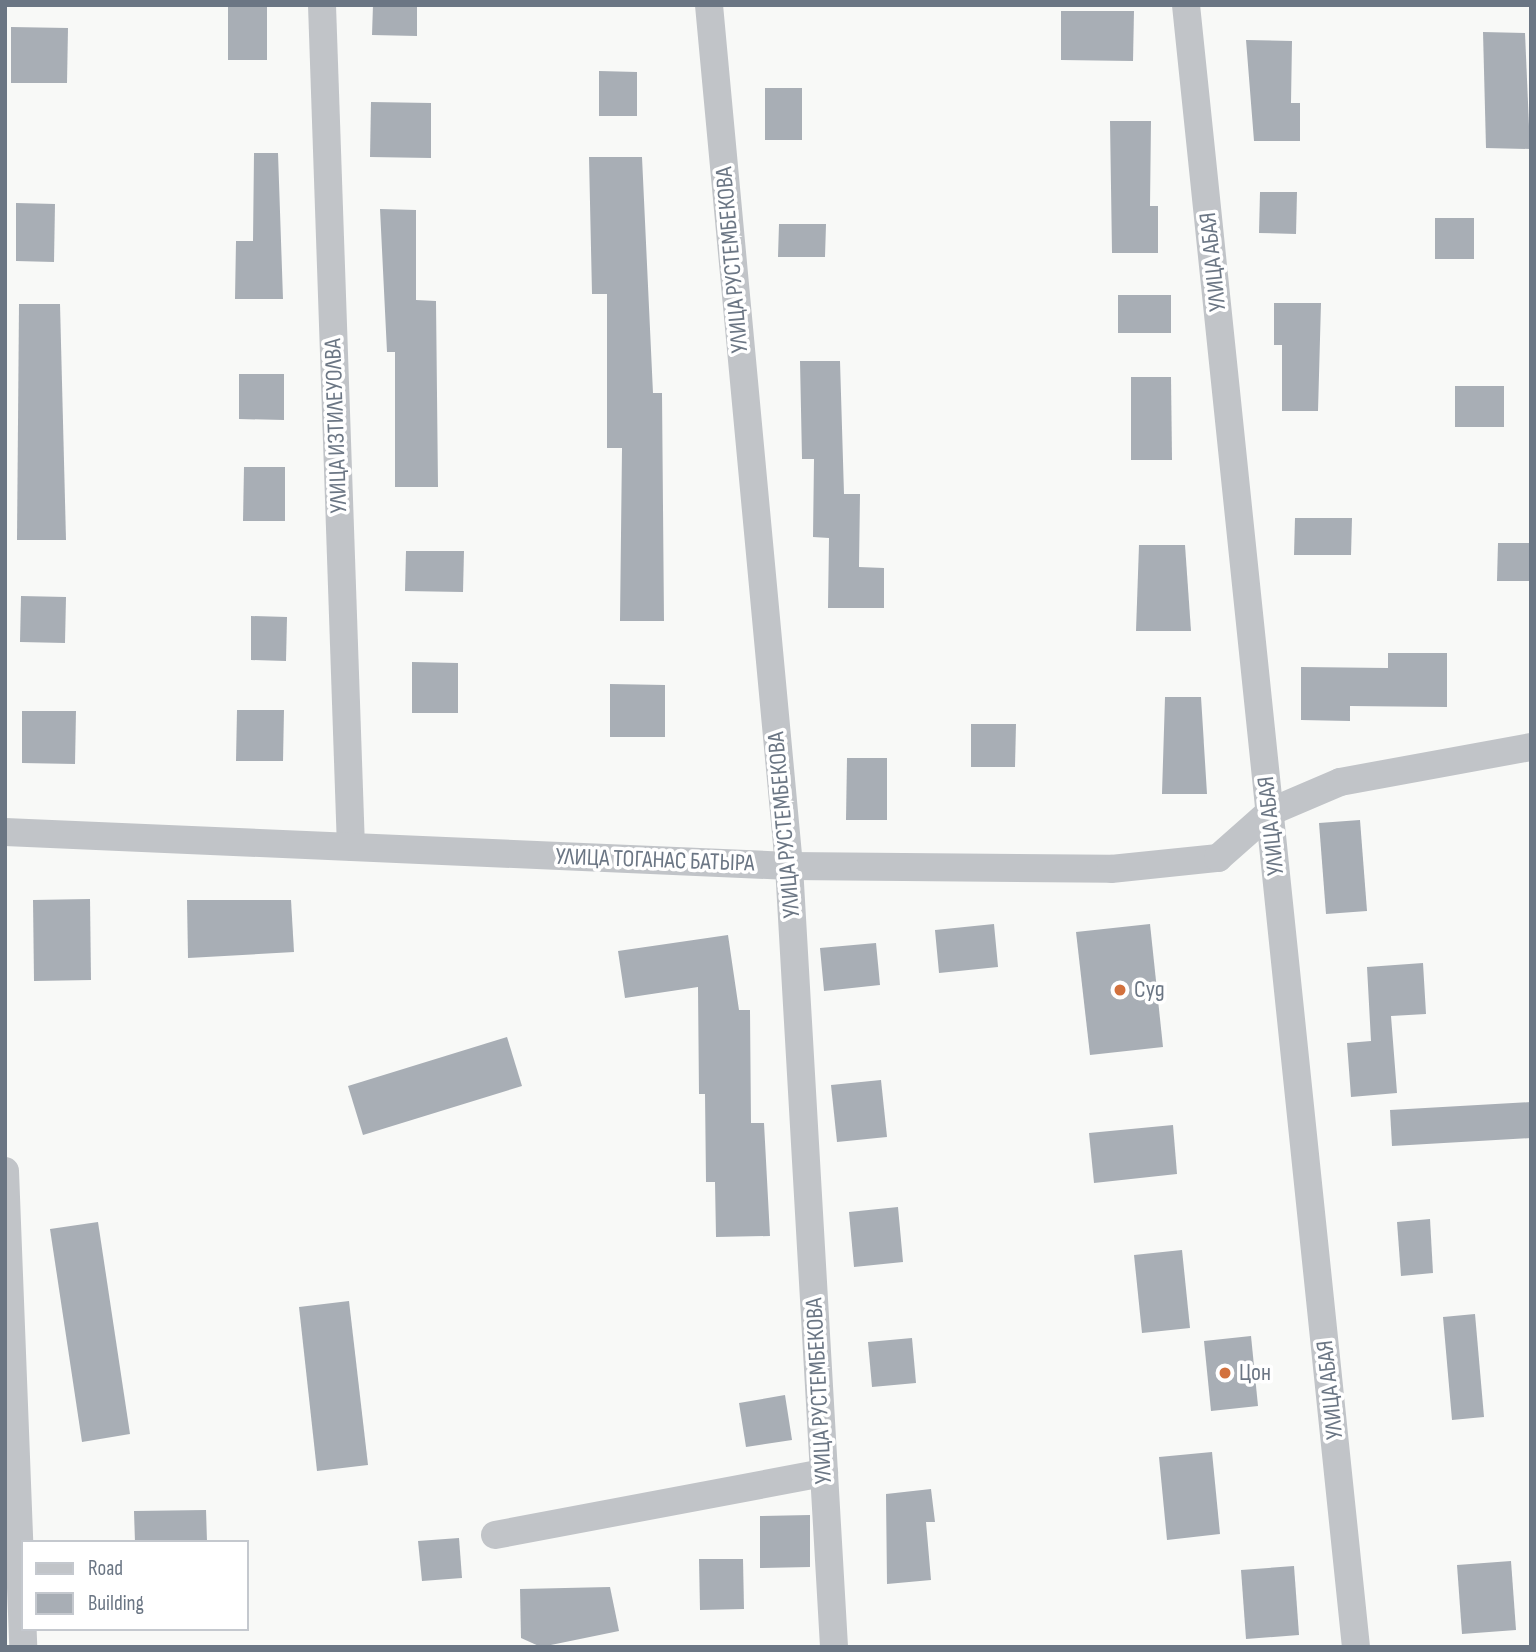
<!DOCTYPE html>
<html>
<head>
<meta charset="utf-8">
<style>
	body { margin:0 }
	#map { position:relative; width:1536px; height:1652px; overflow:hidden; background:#f8f9f7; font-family:"Sofia Sans Condensed",sans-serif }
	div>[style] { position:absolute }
	.building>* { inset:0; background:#a8aeb5 }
	.minor>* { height:28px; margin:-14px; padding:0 14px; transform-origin:14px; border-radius:14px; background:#c1c4c8 }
	.dots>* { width:19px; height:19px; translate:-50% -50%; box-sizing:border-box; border:4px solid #fff; border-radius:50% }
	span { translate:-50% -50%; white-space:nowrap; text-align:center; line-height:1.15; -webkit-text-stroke:7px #fff; paint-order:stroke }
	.street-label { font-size:24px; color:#6b7684 }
	.poi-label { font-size:24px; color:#6b7684 }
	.left { translate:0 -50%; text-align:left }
	.frame { position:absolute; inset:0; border:7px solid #6b7684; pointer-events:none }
	.legend { position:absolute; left:21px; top:1540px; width:228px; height:91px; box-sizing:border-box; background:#fff; border:2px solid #c4c8ce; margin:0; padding:9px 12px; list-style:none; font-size:21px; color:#6b7684 }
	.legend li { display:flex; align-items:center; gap:14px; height:35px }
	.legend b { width:35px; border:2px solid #c4c8ce }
</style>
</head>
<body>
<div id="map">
	<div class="building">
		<div style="clip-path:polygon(228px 5px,267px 5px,267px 60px,228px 60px)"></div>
		<div style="clip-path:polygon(373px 5px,417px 5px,417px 36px,372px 35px)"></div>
		<div style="clip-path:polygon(1061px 11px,1134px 11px,1133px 61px,1061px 60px)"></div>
		<div style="clip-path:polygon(11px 27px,68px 28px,67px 83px,11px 83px)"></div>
		<div style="clip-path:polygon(1483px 32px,1525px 33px,1530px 149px,1486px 148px)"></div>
		<div style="clip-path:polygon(1246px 40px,1292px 41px,1291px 103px,1300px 103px,1300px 141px,1254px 141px)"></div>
		<div style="clip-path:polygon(599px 71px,637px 72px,637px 116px,599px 116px)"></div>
		<div style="clip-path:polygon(765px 88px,802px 88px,802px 140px,765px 140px)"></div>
		<div style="clip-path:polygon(371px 102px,431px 103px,431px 158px,370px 157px)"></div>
		<div style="clip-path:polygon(1110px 121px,1151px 121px,1150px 206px,1158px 206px,1158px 253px,1112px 253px)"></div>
		<div style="clip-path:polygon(254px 153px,278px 153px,283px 299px,235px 299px,236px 241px,253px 241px)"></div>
		<div style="clip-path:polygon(589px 157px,642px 157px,653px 393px,662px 393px,664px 621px,620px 621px,622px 448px,607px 448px,607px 294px,592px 294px)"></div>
		<div style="clip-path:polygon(1260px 192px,1297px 192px,1296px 234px,1259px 233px)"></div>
		<div style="clip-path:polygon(16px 203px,55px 204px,54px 262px,16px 261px)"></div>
		<div style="clip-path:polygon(380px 209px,416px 210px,416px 300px,436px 301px,438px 487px,395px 487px,395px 352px,387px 352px)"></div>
		<div style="clip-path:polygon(1435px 218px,1474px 218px,1474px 259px,1435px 259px)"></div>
		<div style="clip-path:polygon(779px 224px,826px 224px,825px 257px,778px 257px)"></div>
		<div style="clip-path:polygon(1118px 295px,1171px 295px,1171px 333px,1118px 333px)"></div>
		<div style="clip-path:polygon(1274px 303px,1321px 303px,1318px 411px,1282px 411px,1282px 345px,1274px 345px)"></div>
		<div style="clip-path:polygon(19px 304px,60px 304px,66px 540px,17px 540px)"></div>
		<div style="clip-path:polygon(800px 361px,840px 361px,844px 494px,860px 494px,859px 567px,884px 568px,884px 608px,828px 608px,829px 538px,813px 537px,814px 459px,802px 459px)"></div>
		<div style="clip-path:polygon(239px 374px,284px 374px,284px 420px,239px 419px)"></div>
		<div style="clip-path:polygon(1131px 377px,1171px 377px,1172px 460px,1131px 460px)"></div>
		<div style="clip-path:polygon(1455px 386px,1504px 386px,1504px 427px,1455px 427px)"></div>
		<div style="clip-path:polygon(244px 467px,285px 467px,285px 521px,243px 521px)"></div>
		<div style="clip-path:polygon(1295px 518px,1352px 518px,1351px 555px,1294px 555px)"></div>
		<div style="clip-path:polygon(1498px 543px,1531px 543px,1531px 581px,1497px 581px)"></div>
		<div style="clip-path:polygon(1139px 545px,1185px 545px,1191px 631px,1136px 631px)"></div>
		<div style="clip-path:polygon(406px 551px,464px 551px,463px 592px,405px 591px)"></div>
		<div style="clip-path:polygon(21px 596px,66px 597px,65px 643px,20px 642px)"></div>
		<div style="clip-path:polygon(251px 616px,287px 617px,286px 661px,251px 660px)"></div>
		<div style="clip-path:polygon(1388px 653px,1447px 653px,1447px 707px,1350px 706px,1350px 721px,1301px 720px,1301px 667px,1388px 668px)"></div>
		<div style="clip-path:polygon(412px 662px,458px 663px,458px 713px,412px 713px)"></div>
		<div style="clip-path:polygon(610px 684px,665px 685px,665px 737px,610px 737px)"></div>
		<div style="clip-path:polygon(1165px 697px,1201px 697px,1207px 794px,1162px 794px)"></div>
		<div style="clip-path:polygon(237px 710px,284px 710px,283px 761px,236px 761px)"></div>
		<div style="clip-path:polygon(22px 711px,76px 711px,75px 764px,22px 763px)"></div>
		<div style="clip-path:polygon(971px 724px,1016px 724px,1015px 767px,971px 767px)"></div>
		<div style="clip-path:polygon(847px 758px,887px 758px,887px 820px,846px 820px)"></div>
		<div style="clip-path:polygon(1360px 820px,1367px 911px,1326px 914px,1319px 823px)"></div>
		<div style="clip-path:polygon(90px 899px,91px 980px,34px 981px,33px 900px)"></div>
		<div style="clip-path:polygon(187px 900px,291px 900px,294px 952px,188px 958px)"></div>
		<div style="clip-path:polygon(994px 924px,998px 967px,939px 973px,935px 930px)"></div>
		<div style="clip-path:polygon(1150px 924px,1163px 1047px,1090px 1055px,1076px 932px)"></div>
		<div style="clip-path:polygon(728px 935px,739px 1010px,750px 1010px,751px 1123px,764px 1123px,770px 1236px,716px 1237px,715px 1182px,706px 1182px,705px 1094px,699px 1094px,698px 987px,625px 998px,618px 951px)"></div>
		<div style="clip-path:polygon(876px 943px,880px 985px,824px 991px,820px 948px)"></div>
		<div style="clip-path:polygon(1423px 963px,1426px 1014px,1391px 1016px,1397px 1093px,1351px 1097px,1347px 1043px,1371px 1041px,1367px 967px)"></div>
		<div style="clip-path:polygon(507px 1037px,522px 1086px,363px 1135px,348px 1086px)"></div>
		<div style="clip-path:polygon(881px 1080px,887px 1137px,837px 1142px,831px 1085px)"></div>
		<div style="clip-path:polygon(1531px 1102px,1531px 1138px,1392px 1146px,1390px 1110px)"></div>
		<div style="clip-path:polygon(1173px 1125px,1177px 1174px,1094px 1183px,1089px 1133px)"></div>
		<div style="clip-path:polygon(898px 1207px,903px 1262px,854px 1267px,849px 1212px)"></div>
		<div style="clip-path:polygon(1430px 1219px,1433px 1273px,1401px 1276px,1397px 1222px)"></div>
		<div style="clip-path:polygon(98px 1222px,130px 1434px,82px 1442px,50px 1229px)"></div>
		<div style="clip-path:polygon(1182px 1250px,1190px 1328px,1142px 1333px,1134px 1255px)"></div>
		<div style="clip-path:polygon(349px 1301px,368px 1465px,317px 1471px,299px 1307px)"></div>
		<div style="clip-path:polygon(1475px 1314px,1484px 1417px,1452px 1420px,1443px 1317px)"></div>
		<div style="clip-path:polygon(1251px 1336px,1258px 1406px,1211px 1411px,1204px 1341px)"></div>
		<div style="clip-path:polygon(912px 1338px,916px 1383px,872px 1387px,868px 1342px)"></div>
		<div style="clip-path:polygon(785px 1395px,792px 1440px,746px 1447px,739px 1403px)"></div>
		<div style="clip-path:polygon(1212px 1452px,1220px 1534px,1167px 1540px,1159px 1457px)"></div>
		<div style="clip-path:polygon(931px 1489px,935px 1522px,926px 1522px,931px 1580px,887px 1584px,886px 1494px)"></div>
		<div style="clip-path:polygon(206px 1510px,207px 1542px,135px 1542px,134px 1511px)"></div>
		<div style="clip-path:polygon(810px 1515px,810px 1567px,760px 1568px,760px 1516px)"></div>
		<div style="clip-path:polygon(459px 1538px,462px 1578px,422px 1581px,418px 1541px)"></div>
		<div style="clip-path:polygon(699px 1559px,743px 1559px,744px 1609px,700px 1610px)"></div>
		<div style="clip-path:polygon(1511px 1561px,1516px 1630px,1462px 1634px,1457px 1565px)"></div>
		<div style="clip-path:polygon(1294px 1566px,1299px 1635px,1246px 1639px,1241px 1570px)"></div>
		<div style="clip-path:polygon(610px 1587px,619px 1631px,541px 1647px,521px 1638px,520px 1589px)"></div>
	</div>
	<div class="minor">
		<div style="left:322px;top:5px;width:842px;rotate:88.03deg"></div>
		<div style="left:709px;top:5px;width:865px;rotate:84.69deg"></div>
		<div style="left:789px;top:866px;width:782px;rotate:86.7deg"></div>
		<div style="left:1186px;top:5px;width:1651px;rotate:84.09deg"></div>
		<div style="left:5px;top:832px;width:785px;rotate:2.48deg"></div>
		<div style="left:789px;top:866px;width:322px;rotate:0.5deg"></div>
		<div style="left:1111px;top:869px;width:108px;rotate:-5.9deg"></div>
		<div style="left:1218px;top:858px;width:69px;rotate:-41.5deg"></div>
		<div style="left:1270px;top:812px;width:76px;rotate:-23.2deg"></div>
		<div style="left:1340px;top:782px;width:194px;rotate:-10.4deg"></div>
		<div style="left:5px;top:1171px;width:476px;rotate:87.8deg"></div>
		<div style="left:495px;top:1535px;width:335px;rotate:-10.7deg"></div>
	</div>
	<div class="dots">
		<div style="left:1120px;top:990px;background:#d2713d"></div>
		<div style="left:1225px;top:1373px;background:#d2713d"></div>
	</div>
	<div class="street-label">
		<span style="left:732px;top:260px;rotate:-95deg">УЛИЦА РУСТЕМБЕКОВА</span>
		<span style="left:1213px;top:262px;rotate:-96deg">УЛИЦА АБАЯ</span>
		<span style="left:336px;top:426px;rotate:-92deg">УЛИЦА ИЗТИЛЕУОЛВА</span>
		<span style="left:784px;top:825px;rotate:-95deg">УЛИЦА РУСТЕМБЕКОВА</span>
		<span style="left:1271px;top:826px;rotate:-96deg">УЛИЦА АБАЯ</span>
		<span style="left:655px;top:860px;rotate:2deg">УЛИЦА ТОГАНАС БАТЫРА</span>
		<span style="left:1330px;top:1390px;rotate:-96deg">УЛИЦА АБАЯ</span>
		<span style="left:819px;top:1391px;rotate:-93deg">УЛИЦА РУСТЕМБЕКОВА</span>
	</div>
	<div class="poi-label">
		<span class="left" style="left:1134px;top:990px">Суд</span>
		<span class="left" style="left:1239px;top:1373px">Цон</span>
	</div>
	<div class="frame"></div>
	<ul class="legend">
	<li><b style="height:9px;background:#c1c4c8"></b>Road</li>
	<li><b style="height:19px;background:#a8aeb5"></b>Building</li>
	</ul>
</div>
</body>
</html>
